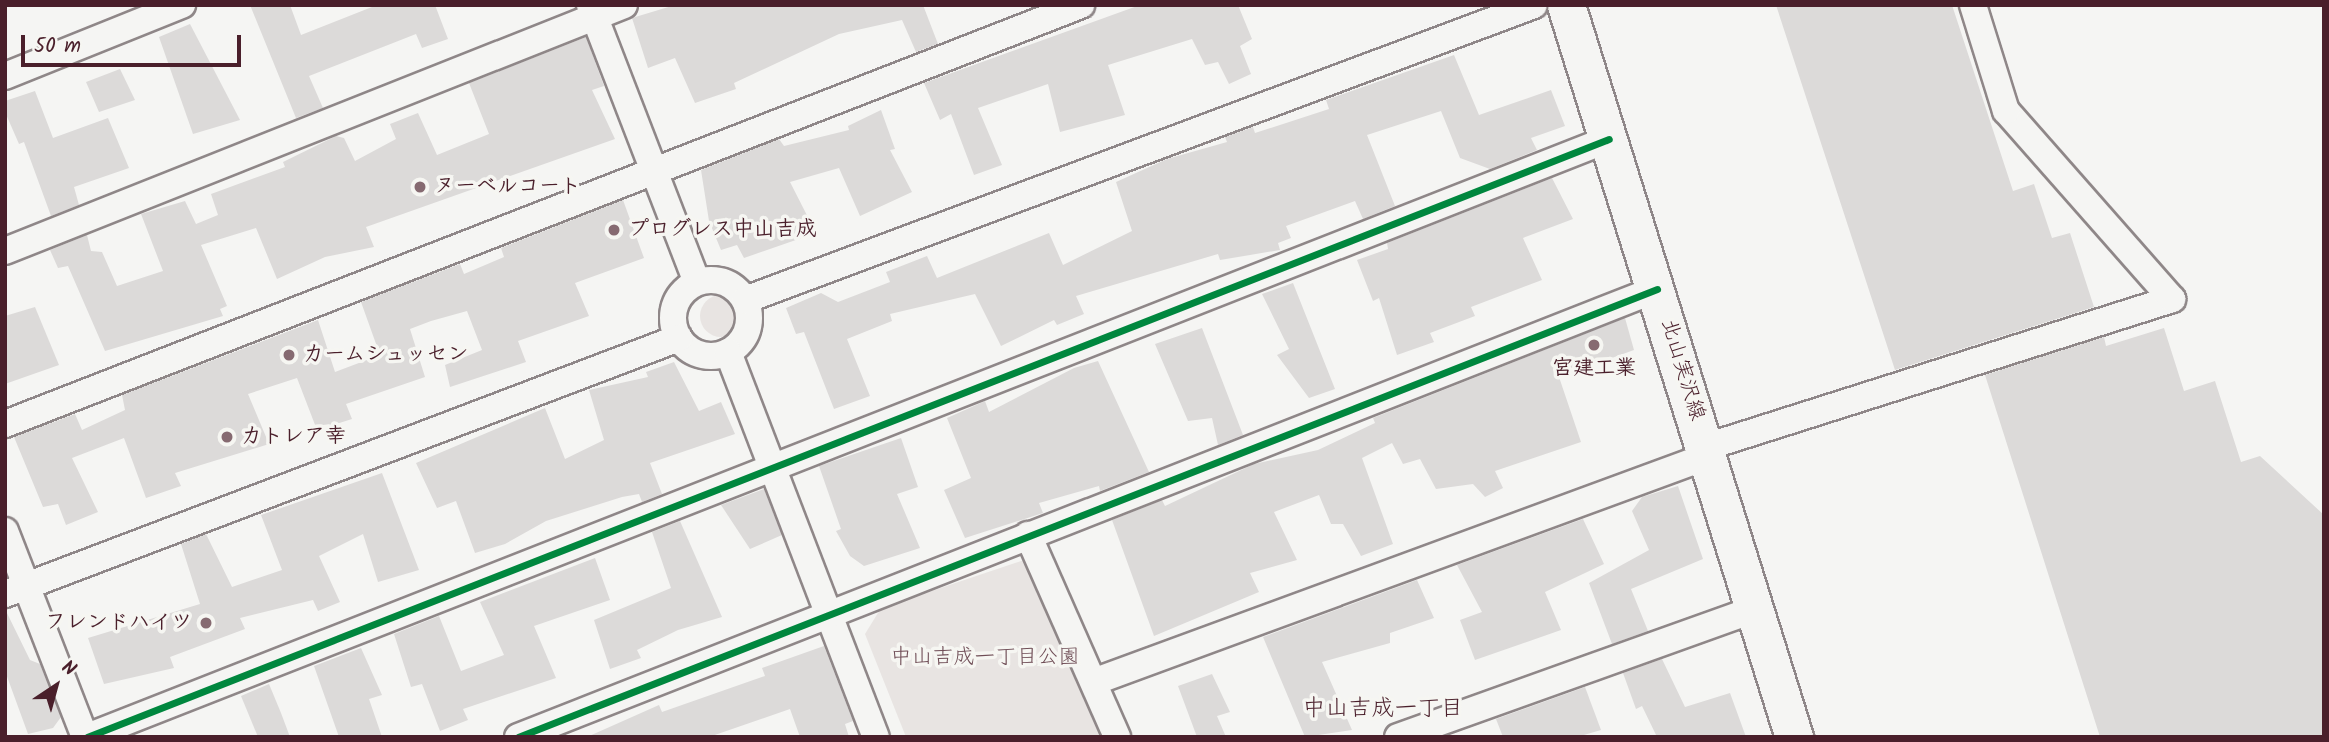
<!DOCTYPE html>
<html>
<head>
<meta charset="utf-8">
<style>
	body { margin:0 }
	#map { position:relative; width:2329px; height:742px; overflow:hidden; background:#f5f5f3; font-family:Kalam,"Klee One",sans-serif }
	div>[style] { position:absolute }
	.green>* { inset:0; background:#e8e4e2 }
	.round { border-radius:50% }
	.building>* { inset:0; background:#dcdad9 }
	.roads { filter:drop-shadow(2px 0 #8f8788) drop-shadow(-2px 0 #8f8788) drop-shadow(0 2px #8f8788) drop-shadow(0 -2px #8f8788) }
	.street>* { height:26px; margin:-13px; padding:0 13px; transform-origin:13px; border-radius:13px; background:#f5f5f3 }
	.street>.ring { margin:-13px; padding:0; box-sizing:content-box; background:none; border:26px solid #f5f5f3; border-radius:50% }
	.secondary>* { height:37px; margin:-18.5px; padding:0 18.5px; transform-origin:18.5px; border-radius:18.5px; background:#f5f5f3 }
	.cycleway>* { height:7px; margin:-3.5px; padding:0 3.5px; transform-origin:3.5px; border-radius:3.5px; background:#00873e }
	.dots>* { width:19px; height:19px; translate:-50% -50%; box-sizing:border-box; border:4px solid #f6f6f2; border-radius:50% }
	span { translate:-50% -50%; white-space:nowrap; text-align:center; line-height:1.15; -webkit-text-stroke:7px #f6f6f2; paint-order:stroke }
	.poi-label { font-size:21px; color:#4a1f2b; font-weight:700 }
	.left { translate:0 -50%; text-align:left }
	.right { translate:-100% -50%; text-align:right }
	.street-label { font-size:21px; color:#4a1f2b }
	.park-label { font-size:21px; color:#6f4d56 }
	.neighbourhood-label { font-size:23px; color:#4a1f2b }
	.frame { position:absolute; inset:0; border:7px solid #4a1f2b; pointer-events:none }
	.north { position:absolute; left:21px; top:651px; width:70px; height:70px; -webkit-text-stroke:5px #f6f6f2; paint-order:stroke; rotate:36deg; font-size:19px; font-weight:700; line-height:28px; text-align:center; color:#4a1f2b }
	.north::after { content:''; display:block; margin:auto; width:24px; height:32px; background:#4a1f2b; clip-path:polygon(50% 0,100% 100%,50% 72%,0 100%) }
	.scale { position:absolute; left:21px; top:35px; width:220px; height:32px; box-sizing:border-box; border:4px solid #4a1f2b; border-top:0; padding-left:9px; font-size:21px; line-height:24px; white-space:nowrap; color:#4a1f2b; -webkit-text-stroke:5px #f6f6f2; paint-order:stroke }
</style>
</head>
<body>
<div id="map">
	<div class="green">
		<div class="round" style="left:700px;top:295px;width:42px;height:42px"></div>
		<div style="clip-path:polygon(1030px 558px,1103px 737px,906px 737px,865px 634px,881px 608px)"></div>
	</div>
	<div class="building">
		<div style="clip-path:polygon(250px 5px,290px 5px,301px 35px,377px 5px,435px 5px,448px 39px,422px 48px,416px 34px,309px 76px,323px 108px,296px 118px)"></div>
		<div style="clip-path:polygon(675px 5px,923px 5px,938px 44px,916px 52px,902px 20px,839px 34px,734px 83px,736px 89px,695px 103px,675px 58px,648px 68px,632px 18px)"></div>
		<div style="clip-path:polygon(1140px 5px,1238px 5px,1252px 39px,1240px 46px,1251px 74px,1229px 84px,1218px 62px,1205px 65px,1192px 39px,1108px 65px,1125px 115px,1060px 132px,1048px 84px,978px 108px,1002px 165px,974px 175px,951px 114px,940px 120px,924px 83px)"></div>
		<div style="clip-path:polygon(1776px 5px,1952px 5px,2013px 191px,2034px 184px,2052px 238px,2070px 233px,2094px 307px,1895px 370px)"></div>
		<div style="clip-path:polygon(190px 24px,240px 120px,193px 134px,159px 37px)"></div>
		<div style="clip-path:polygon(586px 37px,604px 86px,592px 90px,615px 139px,366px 227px,374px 247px,325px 257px,277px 279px,256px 228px,201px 245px,227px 306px,220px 309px,223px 316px,105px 351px,68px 266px,58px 268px,50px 250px,87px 235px,91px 251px,102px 252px,117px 286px,163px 271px,141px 214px,185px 201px,196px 224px,218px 215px,211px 194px,285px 167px,283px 162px,336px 136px,344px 138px,355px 161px,396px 139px,390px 124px,418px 113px,437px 155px,489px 134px,469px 83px)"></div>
		<div style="clip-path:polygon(1454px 55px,1479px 115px,1551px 90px,1565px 126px,1531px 138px,1537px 150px,1490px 169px,1460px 158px,1441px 111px,1367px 135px,1395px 206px,1363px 219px,1355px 201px,1286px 226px,1291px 238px,1278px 243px,1280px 250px,1220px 260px,1218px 254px,1076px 296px,1084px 314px,1057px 325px,1054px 320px,1001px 346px,975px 294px,890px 314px,892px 321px,847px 339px,870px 396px,834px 409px,804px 332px,796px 334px,786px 308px,821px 293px,838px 302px,890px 282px,886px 272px,927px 256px,937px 278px,1049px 233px,1063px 265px,1132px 231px,1116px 182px,1167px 159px,1227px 142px,1225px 137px,1253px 127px,1255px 133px,1329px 109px,1326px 100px)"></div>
		<div style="clip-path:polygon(120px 69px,135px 100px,99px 112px,86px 82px)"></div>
		<div style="clip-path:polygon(35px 91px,53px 138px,108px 118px,129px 168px,74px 187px,79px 205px,51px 216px,24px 142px,19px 144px,5px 112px,5px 101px)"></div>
		<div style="clip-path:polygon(881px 110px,895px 149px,890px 150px,912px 192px,860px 216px,839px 168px,790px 182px,816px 233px,744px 258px,737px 245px,721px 250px,709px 221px,701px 170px,779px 139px,784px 146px,849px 130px,848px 126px)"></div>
		<div style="clip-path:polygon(1552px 178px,1573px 219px,1523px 238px,1542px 280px,1471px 307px,1475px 316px,1430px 333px,1434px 342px,1397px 355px,1379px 298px,1373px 301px,1357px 260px,1388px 249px,1387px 243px)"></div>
		<div style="clip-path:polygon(623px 200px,644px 258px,575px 283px,589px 316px,518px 341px,526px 362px,450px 387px,445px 365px,482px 350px,467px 311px,431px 321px,410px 329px,425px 377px,346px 404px,352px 419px,317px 430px,297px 378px,248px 394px,269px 444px,175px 473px,181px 486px,146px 498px,124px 438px,72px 458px,98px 512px,66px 525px,58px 504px,43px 507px,14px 437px,75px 414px,82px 430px,125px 410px,122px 395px,318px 320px,335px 372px,380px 355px,361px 302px,460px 264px,464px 274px,504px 257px,501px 248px)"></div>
		<div style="clip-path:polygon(1293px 283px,1335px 389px,1309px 398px,1277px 355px,1289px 349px,1262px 294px)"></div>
		<div style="clip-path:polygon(35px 307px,59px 365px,5px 384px,5px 316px)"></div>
		<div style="clip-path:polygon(1625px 318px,1634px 350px,1559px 377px,1581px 442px,1495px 471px,1503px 488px,1485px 497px,1473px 484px,1436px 489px,1420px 459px,1403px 464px,1392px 443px,1362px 458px,1393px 544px,1361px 556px,1343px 524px,1331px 524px,1319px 495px,1274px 512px,1297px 560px,1250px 573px,1259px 592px,1154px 636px,1112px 520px,1162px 500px,1165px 506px,1254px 464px,1318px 450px,1375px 423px,1373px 418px)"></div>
		<div style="clip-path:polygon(1202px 328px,1243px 435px,1218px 445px,1212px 418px,1188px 421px,1155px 344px)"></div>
		<div style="clip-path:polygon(2164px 328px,2184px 391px,2215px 381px,2241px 462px,2260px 456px,2324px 515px,2324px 737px,2100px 737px,1985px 375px,2104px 337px,2106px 346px)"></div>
		<div style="clip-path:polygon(1098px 361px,1149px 472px,1100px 491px,1099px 486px,1039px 503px,1043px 513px,965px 538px,944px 490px,971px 478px,947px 418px,985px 401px,989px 412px,1074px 368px)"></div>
		<div style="clip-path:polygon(674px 362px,699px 411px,721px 402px,735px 434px,650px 463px,662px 494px,642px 502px,639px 494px,622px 497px,546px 521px,505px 544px,475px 553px,456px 501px,437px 508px,416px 463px,545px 408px,565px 459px,604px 440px,589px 390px,648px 377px,646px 372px)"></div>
		<div style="clip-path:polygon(901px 438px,918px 487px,897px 494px,920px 548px,864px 566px,850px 556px,836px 531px,841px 529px,819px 466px)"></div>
		<div style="clip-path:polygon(382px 473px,419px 570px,378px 582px,363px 534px,319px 556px,340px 602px,318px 611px,313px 600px,240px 618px,245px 629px,170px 657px,174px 668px,104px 684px,88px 638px,200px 604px,181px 544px,206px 534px,232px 587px,282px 570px,261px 515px)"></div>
		<div style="clip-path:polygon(1678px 486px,1703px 559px,1631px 589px,1648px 631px,1612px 644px,1589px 583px,1649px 550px,1632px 511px,1642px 497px)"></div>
		<div style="clip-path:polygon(764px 489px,782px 535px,750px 549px,721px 505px)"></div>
		<div style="clip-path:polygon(1583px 519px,1604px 564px,1545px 592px,1561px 630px,1475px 660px,1460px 620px,1482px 612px,1457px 565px)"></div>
		<div style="clip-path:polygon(680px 521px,722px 617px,678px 630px,637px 650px,641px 658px,610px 669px,594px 620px,671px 588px,652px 532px)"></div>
		<div style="clip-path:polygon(595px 558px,610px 600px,534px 626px,556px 678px,463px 709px,468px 720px,440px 731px,422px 684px,411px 687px,394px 634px,439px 616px,461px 671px,504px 655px,480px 602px)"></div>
		<div style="clip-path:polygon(1417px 580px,1434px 618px,1390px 633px,1390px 643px,1322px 662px,1352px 730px,1305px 737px,1263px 637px)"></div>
		<div style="clip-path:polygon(5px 609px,30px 660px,40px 664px,61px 717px,53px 728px,28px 734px,5px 671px)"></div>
		<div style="clip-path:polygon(824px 646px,853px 721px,845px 724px,849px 737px,800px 737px,790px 709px,709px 737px,587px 737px,659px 705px,662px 712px,765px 676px,762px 668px)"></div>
		<div style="clip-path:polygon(361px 648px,382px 695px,369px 699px,382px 737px,339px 737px,314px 666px)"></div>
		<div style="clip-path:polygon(1662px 659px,1685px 707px,1730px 693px,1746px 737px,1657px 737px,1642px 706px,1636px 709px,1623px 673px)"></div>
		<div style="clip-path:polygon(1212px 674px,1230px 712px,1217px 716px,1226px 737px,1197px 737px,1178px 686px)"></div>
		<div style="clip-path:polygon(269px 684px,281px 713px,290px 737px,258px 737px,241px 696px)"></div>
		<div style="clip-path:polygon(1585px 687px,1601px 730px,1577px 737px,1503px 737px,1496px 719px)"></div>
	</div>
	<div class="roads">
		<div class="street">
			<div style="left:590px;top:5px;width:297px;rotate:68.9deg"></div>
			<div style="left:5px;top:76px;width:191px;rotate:-21.9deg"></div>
			<div style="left:5px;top:251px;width:666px;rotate:-21.67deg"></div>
			<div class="ring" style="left:673px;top:280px;width:50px;height:50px"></div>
			<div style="left:745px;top:300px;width:842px;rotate:-20.5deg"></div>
			<div style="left:728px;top:352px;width:412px;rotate:69deg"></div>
			<div style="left:5px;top:424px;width:1155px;rotate:-21.28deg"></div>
			<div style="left:1706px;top:447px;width:489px;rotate:-17.6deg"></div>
			<div style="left:2172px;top:299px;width:251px;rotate:-131.4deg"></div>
			<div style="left:2006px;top:111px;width:111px;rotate:-107.3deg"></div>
			<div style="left:5px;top:531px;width:221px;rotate:68.8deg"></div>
			<div style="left:1028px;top:535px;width:221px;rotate:66.2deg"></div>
			<div style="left:5px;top:594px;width:721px;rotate:-20.8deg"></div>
			<div style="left:1096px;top:681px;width:652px;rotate:-20.19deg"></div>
			<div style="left:87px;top:737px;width:1635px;rotate:-21.45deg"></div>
			<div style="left:518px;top:737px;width:1224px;rotate:-21.47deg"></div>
			<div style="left:1398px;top:737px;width:380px;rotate:-19.7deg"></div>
		</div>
		<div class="secondary">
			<div style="left:1566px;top:5px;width:767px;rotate:72.7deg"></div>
		</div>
	</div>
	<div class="cycleway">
		<div style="left:87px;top:737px;width:1635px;rotate:-21.45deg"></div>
		<div style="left:518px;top:737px;width:1224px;rotate:-21.47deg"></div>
	</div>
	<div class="dots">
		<div style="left:420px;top:187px;background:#866a71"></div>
		<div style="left:614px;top:230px;background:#866a71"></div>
		<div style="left:1594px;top:345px;background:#866a71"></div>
		<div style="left:289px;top:355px;background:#866a71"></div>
		<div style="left:227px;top:437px;background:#866a71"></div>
		<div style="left:206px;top:623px;background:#866a71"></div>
	</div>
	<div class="poi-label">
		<span class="left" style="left:434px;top:187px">ヌーベルコート</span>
		<span class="left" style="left:628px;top:230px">プログレス中山吉成</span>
		<span class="left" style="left:303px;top:355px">カームシュッセン</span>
		<span style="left:1594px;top:369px">宮建工業</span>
		<span class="left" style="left:241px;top:437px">カトレア幸</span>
		<span class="right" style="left:192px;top:623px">フレンドハイツ</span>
	</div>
	<div class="street-label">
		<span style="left:1682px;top:370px;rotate:73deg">北山実沢線</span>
	</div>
	<div class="park-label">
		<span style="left:985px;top:658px">中山吉成一丁目公園</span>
	</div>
	<div class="neighbourhood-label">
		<span style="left:1383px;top:709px">中山吉成一丁目</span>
	</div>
	<div class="frame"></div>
	<div class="north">N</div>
	<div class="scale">50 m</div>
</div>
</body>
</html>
